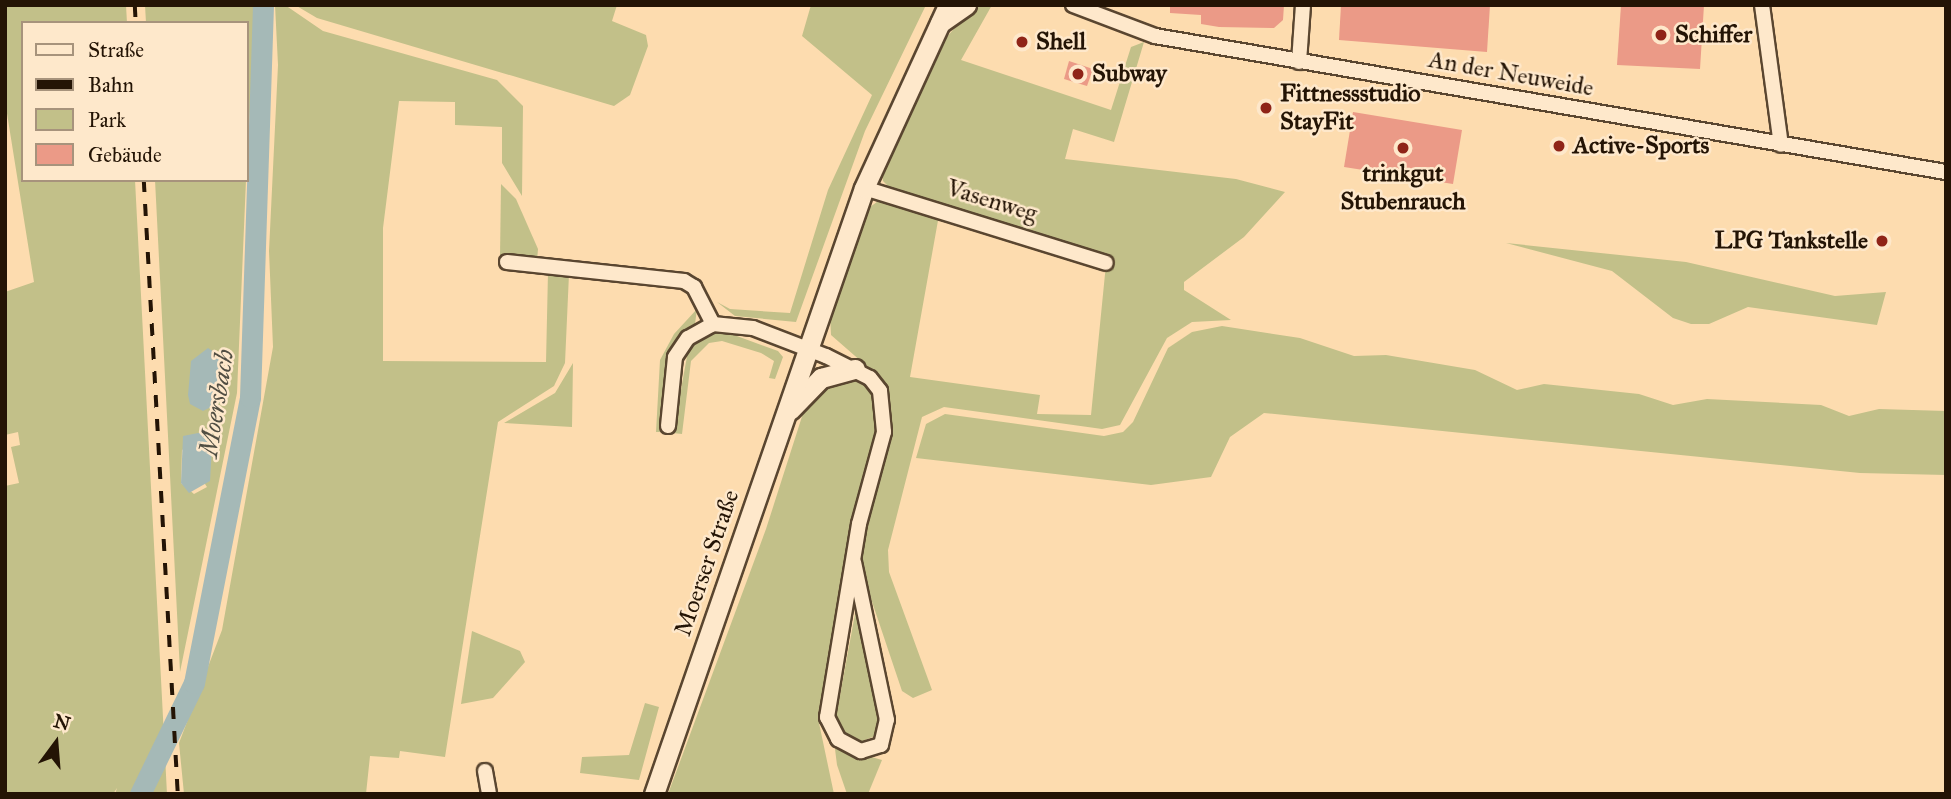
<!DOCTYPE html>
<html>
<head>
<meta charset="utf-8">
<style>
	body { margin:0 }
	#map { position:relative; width:1951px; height:799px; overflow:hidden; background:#fddcaf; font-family:"IM FELL Great Primer",serif }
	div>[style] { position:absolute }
	.green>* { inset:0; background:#c2c089 }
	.water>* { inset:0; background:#a5b9b7 }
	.river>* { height:21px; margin:-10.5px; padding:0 10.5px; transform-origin:10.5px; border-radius:10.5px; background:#a5b9b7 }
	.building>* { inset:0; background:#eb9a87 }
	.roads { filter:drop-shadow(2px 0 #5a4630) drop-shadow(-2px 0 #5a4630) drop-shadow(0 2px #5a4630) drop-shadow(0 -2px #5a4630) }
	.street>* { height:14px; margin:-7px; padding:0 7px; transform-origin:7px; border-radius:7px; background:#fee8cb }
	.secondary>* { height:19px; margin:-9.5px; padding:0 9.5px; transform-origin:9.5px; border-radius:9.5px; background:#fee8cb }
	.rail>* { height:3.5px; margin-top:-1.75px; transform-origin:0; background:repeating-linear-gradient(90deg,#241405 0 12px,transparent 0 24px) }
	.dots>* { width:19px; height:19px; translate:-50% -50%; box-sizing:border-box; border:4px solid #fee8cb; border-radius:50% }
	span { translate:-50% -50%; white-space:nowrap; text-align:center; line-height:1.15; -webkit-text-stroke:5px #fee8cb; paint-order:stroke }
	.poi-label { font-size:24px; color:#241405; font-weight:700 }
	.left { translate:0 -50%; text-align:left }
	.right { translate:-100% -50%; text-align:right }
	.street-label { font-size:24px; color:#241405 }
	.water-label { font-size:26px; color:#514e43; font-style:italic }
	.frame { position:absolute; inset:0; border:7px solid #241405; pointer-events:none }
	.legend { position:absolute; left:21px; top:21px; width:228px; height:161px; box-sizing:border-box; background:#fee8cb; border:2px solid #a7937c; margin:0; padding:9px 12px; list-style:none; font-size:21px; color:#241405 }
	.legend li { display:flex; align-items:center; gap:14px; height:35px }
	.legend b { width:35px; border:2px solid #a7937c }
	.north { position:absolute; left:21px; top:708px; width:70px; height:70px; -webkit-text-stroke:5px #fee8cb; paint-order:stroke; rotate:16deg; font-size:19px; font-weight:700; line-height:28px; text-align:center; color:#241405 }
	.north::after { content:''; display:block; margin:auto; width:24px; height:32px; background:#241405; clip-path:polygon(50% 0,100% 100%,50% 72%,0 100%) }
</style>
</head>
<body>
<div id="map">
	<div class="green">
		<div style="clip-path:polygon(5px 5px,126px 5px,127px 23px,23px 23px,23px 180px,135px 180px,167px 794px,115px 794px,117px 788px,113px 794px,5px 794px,5px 486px,19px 483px,11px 447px,20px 445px,18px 432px,5px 435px,5px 292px,34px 282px,5px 101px)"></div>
		<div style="clip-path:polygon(145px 5px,255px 5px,247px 174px,247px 23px,146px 23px)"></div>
		<div style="clip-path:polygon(275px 5px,285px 5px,323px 31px,497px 80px,523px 106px,522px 196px,502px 163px,502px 127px,455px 125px,455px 102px,399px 101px,383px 228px,383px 361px,546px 362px,548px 272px,569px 274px,565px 363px,554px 386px,498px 422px,445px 757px,400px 751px,399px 758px,370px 756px,366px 794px,184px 794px,179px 743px,222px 630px,273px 347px,269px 251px,278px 65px)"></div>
		<div style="clip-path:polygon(295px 5px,617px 5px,612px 21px,646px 35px,648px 46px,630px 95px,614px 106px,317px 18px)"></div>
		<div style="clip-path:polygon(811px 5px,926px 5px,865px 131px,796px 322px,735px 316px,717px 302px,730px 309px,790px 313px,828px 190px,872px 95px,802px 36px)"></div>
		<div style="clip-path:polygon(974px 5px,992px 5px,961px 60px,1111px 110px,1131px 47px,1144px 42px,1114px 142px,1073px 129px,1065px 159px,1236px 179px,1285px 192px,1244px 237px,1184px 282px,1184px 290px,1231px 320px,1192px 322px,1167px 338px,1120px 425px,1102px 429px,944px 407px,922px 417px,888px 550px,889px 572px,932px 690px,913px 698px,902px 691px,860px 566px,891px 409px,878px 376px,831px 335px,830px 314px,866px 210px,885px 196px,939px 215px,910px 377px,1040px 395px,1037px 414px,1091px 415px,1107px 254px,889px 187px,883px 181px,882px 172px,906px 114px,941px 44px)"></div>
		<div style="clip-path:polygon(evenodd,155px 180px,246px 180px,237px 393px,180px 672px,155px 180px,182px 449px,207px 487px,194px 494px,181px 483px,182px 449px)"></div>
		<div style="clip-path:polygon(501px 184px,516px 199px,538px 249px,537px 261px,500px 258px)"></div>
		<div style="clip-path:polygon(1506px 243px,1686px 262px,1835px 296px,1886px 292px,1877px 325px,1748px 307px,1709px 324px,1691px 324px,1673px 318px,1612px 271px)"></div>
		<div style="clip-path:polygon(697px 309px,695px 324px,669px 351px,661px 432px,656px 432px,660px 360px,674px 334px)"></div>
		<div style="clip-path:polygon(1222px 326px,1300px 338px,1354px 356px,1386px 355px,1475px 370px,1517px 390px,1544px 384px,1639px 394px,1673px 405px,1707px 399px,1821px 405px,1849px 416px,1879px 409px,1946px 411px,1946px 475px,1860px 473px,1264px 413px,1230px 437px,1211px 477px,1151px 485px,916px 458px,926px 424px,945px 414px,1104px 436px,1123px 432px,1133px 422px,1168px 348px,1192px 332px)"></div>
		<div style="clip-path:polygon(726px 332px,778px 351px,783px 357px,775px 379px,769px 378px,774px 361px,761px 353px,722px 341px,709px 343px,691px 361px,682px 434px,673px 433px,688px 351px,709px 333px)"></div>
		<div style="clip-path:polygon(573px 363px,572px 427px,504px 423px,555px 393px)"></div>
		<div style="clip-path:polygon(856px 378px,875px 394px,881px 421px,857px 499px,819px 723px,834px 794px,668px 794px,766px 529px,806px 404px,816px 387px)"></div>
		<div style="clip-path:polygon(857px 603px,881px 717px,875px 736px,860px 742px,845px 737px,836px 717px)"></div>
		<div style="clip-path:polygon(472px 631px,520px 651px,525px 662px,493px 698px,461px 704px)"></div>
		<div style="clip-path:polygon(645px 703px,659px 707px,639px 780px,580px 773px,582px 757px,629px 755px)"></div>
		<div style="clip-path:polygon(840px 748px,882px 760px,868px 794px,847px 794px,837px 765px,835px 749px)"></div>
	</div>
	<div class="water">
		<div style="clip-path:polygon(208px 348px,220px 356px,221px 402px,203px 411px,190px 404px,188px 395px,191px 361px)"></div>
		<div style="clip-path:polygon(213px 430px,210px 481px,189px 493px,181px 483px,183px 436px)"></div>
	</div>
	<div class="river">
		<div style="left:140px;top:794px;width:123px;rotate:-64.1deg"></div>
		<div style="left:194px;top:683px;width:291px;rotate:-78.9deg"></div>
		<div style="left:250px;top:397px;width:392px;rotate:-88.1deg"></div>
	</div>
	<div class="building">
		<div style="clip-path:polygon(1170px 5px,1284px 5px,1283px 20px,1274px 28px,1219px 27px,1201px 24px,1201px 15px,1170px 13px)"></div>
		<div style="clip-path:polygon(1341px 5px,1490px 5px,1487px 52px,1339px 40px)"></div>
		<div style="clip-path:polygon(1621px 5px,1704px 5px,1700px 69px,1617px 65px)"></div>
		<div style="clip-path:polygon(1069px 61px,1093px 69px,1087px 86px,1064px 79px)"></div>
		<div style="clip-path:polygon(1353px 112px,1462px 130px,1453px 184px,1344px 167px)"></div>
	</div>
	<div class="roads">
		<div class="street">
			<div style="left:1073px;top:5px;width:88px;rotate:20.7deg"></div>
			<div style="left:1155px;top:36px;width:803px;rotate:9.76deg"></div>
			<div style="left:1762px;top:5px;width:141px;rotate:82.3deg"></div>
			<div style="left:1299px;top:62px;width:57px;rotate:-86deg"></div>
			<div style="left:864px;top:188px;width:253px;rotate:17.2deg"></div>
			<div style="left:507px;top:262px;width:178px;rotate:6.1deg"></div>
			<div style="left:684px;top:281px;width:12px;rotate:31deg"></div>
			<div style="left:694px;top:287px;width:42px;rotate:62.8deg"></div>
			<div style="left:668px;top:426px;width:69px;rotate:-84.2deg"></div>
			<div style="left:675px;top:357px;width:23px;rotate:-56deg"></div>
			<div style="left:688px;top:338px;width:29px;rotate:-29deg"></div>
			<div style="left:713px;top:324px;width:40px;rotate:5.7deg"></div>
			<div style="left:753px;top:328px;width:78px;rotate:21deg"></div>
			<div style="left:826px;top:356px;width:49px;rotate:26.6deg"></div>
			<div style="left:870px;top:378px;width:16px;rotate:52deg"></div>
			<div style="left:880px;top:391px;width:41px;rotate:84.4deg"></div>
			<div style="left:884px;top:432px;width:95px;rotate:105.2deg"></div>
			<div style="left:859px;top:524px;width:196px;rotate:99.4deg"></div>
			<div style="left:827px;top:717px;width:25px;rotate:63deg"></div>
			<div style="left:838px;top:739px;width:26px;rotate:28deg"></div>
			<div style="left:861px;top:751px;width:21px;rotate:-17deg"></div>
			<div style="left:881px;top:745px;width:26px;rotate:-77deg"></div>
			<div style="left:887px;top:720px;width:161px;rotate:-101.8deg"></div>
			<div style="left:485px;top:771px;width:23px;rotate:80deg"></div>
		</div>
		<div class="secondary">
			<div style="left:940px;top:23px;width:32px;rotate:-35deg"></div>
			<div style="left:790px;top:410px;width:45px;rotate:-45.9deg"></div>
			<div style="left:821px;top:378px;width:35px;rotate:-15deg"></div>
			<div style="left:654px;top:794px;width:641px;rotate:-70.89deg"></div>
			<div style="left:864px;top:188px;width:201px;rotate:-65.3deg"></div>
		</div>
	</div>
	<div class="rail">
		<div style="left:135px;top:5px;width:18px;rotate:87deg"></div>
		<div style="left:144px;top:180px;width:615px;rotate:86.83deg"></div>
	</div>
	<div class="dots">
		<div style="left:1661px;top:35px;background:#8f2418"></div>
		<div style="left:1022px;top:42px;background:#8f2418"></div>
		<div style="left:1078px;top:74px;background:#8f2418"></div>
		<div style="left:1266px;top:108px;background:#8f2418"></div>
		<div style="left:1559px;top:146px;background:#8f2418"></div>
		<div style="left:1403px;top:148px;background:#8f2418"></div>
		<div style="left:1882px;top:241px;background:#8f2418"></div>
	</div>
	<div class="poi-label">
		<span class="left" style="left:1675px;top:35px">Schiffer</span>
		<span class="left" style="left:1036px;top:42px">Shell</span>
		<span class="left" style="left:1092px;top:74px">Subway</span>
		<span class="left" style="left:1280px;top:108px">Fittnessstudio<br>StayFit</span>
		<span class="left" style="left:1573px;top:146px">Active-Sports</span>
		<span style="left:1403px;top:188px">trinkgut<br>Stubenrauch</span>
		<span class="right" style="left:1868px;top:241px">LPG Tankstelle</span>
	</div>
	<div class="street-label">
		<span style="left:1511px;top:74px;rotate:10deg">An der Neuweide</span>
		<span style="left:992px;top:201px;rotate:17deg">Vasenweg</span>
		<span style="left:707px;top:563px;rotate:-71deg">Moerser Straße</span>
	</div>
	<div class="water-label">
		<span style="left:217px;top:403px;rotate:-81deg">Moersbach</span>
	</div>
	<div class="frame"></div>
	<ul class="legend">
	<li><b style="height:9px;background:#fee8cb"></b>Straße</li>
	<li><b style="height:9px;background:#241405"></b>Bahn</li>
	<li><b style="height:19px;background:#c2c089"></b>Park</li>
	<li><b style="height:19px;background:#eb9a87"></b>Gebäude</li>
	</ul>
	<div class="north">N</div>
</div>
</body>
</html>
